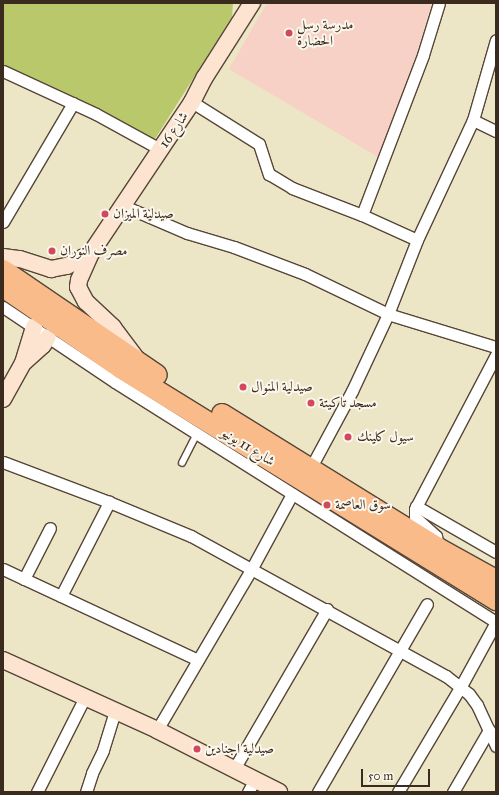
<!DOCTYPE html>
<html>
<head>
<meta charset="utf-8">
<style>
	body { margin:0 }
	#map { position:relative; width:499px; height:795px; overflow:hidden; background:#ece5c6; font-family:"IM FELL Great Primer",Amiri,serif }
	div>[style] { position:absolute }
	.built>* { inset:0; background:#f7d1c6 }
	.green>* { inset:0; background:#b9c86b }
	.roads { filter:drop-shadow(1px 0 #564637) drop-shadow(-1px 0 #564637) drop-shadow(0 1px #564637) drop-shadow(0 -1px #564637) }
	.lane>* { height:5.5px; margin:-2.75px; padding:0 2.75px; transform-origin:2.75px; border-radius:2.75px; background:#fff }
	.street>* { height:11px; margin:-5.5px; padding:0 5.5px; transform-origin:5.5px; border-radius:5.5px; background:#fff }
	.secondary>* { height:16px; margin:-8px; padding:0 8px; transform-origin:8px; border-radius:8px; background:#fde4d1 }
	.highway>* { height:20px; margin:-10px; padding:0 10px; transform-origin:10px; border-radius:10px; background:#fabb8b }
	.dots>* { width:11px; height:11px; translate:-50% -50%; box-sizing:border-box; border:2px solid #fbf7ec; border-radius:50% }
	span { translate:-50% -50%; white-space:nowrap; text-align:center; line-height:1.15; -webkit-text-stroke:4px #fbf7ec; paint-order:stroke }
	.poi-label { font-size:14px; color:#3b2a1e }
	.left { translate:0 -50%; text-align:left }
	.street-label { font-size:14px; color:#3b2a1e }
	.frame { position:absolute; inset:0; border:4px solid #3b2a1e; pointer-events:none }
	.scale { position:absolute; left:361px; top:769px; width:69px; height:18px; box-sizing:border-box; border:2px solid #3b2a1e; border-top:0; padding-left:5px; font-size:12px; line-height:14px; white-space:nowrap; color:#3b2a1e; -webkit-text-stroke:3px #fbf7ec; paint-order:stroke }
</style>
</head>
<body>
<div id="map">
	<div class="built">
		<div style="clip-path:polygon(267px 3px,432px 3px,425px 25px,415px 67px,378px 157px,229px 69px)"></div>
	</div>
	<div class="green">
		<div style="clip-path:polygon(3px 3px,233px 3px,232px 17px,155px 139px,3px 65px)"></div>
	</div>
	<div class="roads">
		<div class="lane">
			<div style="left:182px;top:463px;width:33px;rotate:-63deg"></div>
		</div>
		<div class="street">
			<div style="left:3px;top:71px;width:102px;rotate:24.8deg"></div>
			<div style="left:96px;top:114px;width:73px;rotate:28.7deg"></div>
			<div style="left:192px;top:102px;width:79px;rotate:32.1deg"></div>
			<div style="left:259px;top:144px;width:32px;rotate:72deg"></div>
			<div style="left:269px;top:174px;width:27px;rotate:31deg"></div>
			<div style="left:292px;top:188px;width:75px;rotate:21.1deg"></div>
			<div style="left:362px;top:215px;width:60px;rotate:24.4deg"></div>
			<div style="left:473px;top:120px;width:25px;rotate:26deg"></div>
			<div style="left:124px;top:206px;width:69px;rotate:23.2deg"></div>
			<div style="left:187px;top:233px;width:49px;rotate:16.6deg"></div>
			<div style="left:234px;top:247px;width:76px;rotate:20.8deg"></div>
			<div style="left:305px;top:274px;width:92px;rotate:25.7deg"></div>
			<div style="left:388px;top:314px;width:113px;rotate:17deg"></div>
			<div style="left:362px;top:215px;width:171px;rotate:-69.1deg"></div>
			<div style="left:423px;top:55px;width:54px;rotate:-72.9deg"></div>
			<div style="left:3px;top:222px;width:138px;rotate:-59.5deg"></div>
			<div style="left:3px;top:307px;width:135px;rotate:33.8deg"></div>
			<div style="left:115px;top:382px;width:450px;rotate:32.2deg"></div>
			<div style="left:3px;top:462px;width:113px;rotate:20.7deg"></div>
			<div style="left:109px;top:502px;width:89px;rotate:22.5deg"></div>
			<div style="left:191px;top:536px;width:291px;rotate:28.8deg"></div>
			<div style="left:446px;top:676px;width:29px;rotate:38deg"></div>
			<div style="left:469px;top:694px;width:14px;rotate:54deg"></div>
			<div style="left:477px;top:705px;width:45px;rotate:65.1deg"></div>
			<div style="left:310px;top:469px;width:89px;rotate:-61.7deg"></div>
			<div style="left:352px;top:391px;width:85px;rotate:-64.9deg"></div>
			<div style="left:388px;top:314px;width:79px;rotate:-68.6deg"></div>
			<div style="left:417px;top:240px;width:132px;rotate:-65deg"></div>
			<div style="left:473px;top:120px;width:83px;rotate:-74deg"></div>
			<div style="left:416px;top:506px;width:92px;rotate:29.9deg"></div>
			<div style="left:438px;top:547px;width:11px;rotate:-100deg"></div>
			<div style="left:436px;top:536px;width:28px;rotate:-138deg"></div>
			<div style="left:415px;top:517px;width:8px;rotate:-90deg"></div>
			<div style="left:415px;top:509px;width:174px;rotate:-62.3deg"></div>
			<div style="left:3px;top:569px;width:215px;rotate:25deg"></div>
			<div style="left:24px;top:579px;width:57px;rotate:-63deg"></div>
			<div style="left:61px;top:596px;width:106px;rotate:-62.9deg"></div>
			<div style="left:157px;top:730px;width:188px;rotate:-59.6deg"></div>
			<div style="left:252px;top:568px;width:84px;rotate:-61.6deg"></div>
			<div style="left:234px;top:769px;width:185px;rotate:-59.8deg"></div>
			<div style="left:37px;top:792px;width:106px;rotate:-63.2deg"></div>
			<div style="left:86px;top:792px;width:20px;rotate:-72deg"></div>
			<div style="left:92px;top:773px;width:25px;rotate:-64deg"></div>
			<div style="left:103px;top:750px;width:41px;rotate:-72.9deg"></div>
			<div style="left:248px;top:792px;width:14px;rotate:-60deg"></div>
			<div style="left:318px;top:792px;width:217px;rotate:-59.9deg"></div>
			<div style="left:398px;top:792px;width:123px;rotate:-59.3deg"></div>
			<div style="left:461px;top:686px;width:73px;rotate:-61.3deg"></div>
			<div style="left:453px;top:792px;width:72px;rotate:-59.9deg"></div>
		</div>
		<div class="secondary">
			<div style="left:3px;top:257px;width:17px;rotate:7deg"></div>
			<div style="left:20px;top:259px;width:33px;rotate:18deg"></div>
			<div style="left:51px;top:269px;width:16px;rotate:-11deg"></div>
			<div style="left:67px;top:266px;width:27px;rotate:-28deg"></div>
			<div style="left:136px;top:358px;width:39px;rotate:-127deg"></div>
			<div style="left:113px;top:327px;width:37px;rotate:-137deg"></div>
			<div style="left:86px;top:302px;width:17px;rotate:-118deg"></div>
			<div style="left:78px;top:287px;width:7px;rotate:-82deg"></div>
			<div style="left:79px;top:280px;width:30px;rotate:-66deg"></div>
			<div style="left:91px;top:253px;width:182px;rotate:-56.2deg"></div>
			<div style="left:192px;top:102px;width:28px;rotate:-63deg"></div>
			<div style="left:205px;top:77px;width:88px;rotate:-57.6deg"></div>
			<div style="left:23px;top:363px;width:27px;rotate:-42deg"></div>
			<div style="left:43px;top:345px;width:9px;rotate:-58deg"></div>
			<div style="left:3px;top:399px;width:41px;rotate:-60.9deg"></div>
			<div style="left:23px;top:363px;width:38px;rotate:-73deg"></div>
			<div style="left:3px;top:660px;width:169px;rotate:24.4deg"></div>
			<div style="left:157px;top:730px;width:137px;rotate:26.9deg"></div>
		</div>
		<div class="highway">
			<div style="left:3px;top:270px;width:186px;rotate:34.3deg"></div>
			<div style="left:3px;top:287px;width:145px;rotate:34.6deg"></div>
			<div style="left:122px;top:369px;width:440px;rotate:31.7deg"></div>
			<div style="left:222px;top:414px;width:254px;rotate:31.8deg"></div>
			<div style="left:438px;top:548px;width:66px;rotate:28.9deg"></div>
		</div>
	</div>
	<div class="dots">
		<div style="left:289px;top:33px;background:#d1495b"></div>
		<div style="left:105px;top:214px;background:#d1495b"></div>
		<div style="left:52px;top:251px;background:#d1495b"></div>
		<div style="left:243px;top:387px;background:#d1495b"></div>
		<div style="left:311px;top:403px;background:#d1495b"></div>
		<div style="left:348px;top:437px;background:#d1495b"></div>
		<div style="left:327px;top:505px;background:#d1495b"></div>
		<div style="left:197px;top:749px;background:#d1495b"></div>
	</div>
	<div class="poi-label">
		<span class="left" style="left:297px;top:33px">مدرسة رسل<br>الحضارة</span>
		<span class="left" style="left:113px;top:214px">صيدلية الميزان</span>
		<span class="left" style="left:60px;top:251px">مصرف النوران</span>
		<span class="left" style="left:251px;top:387px">صيدلية المنوال</span>
		<span class="left" style="left:319px;top:403px">مسجد تاكيتة</span>
		<span class="left" style="left:357px;top:437px">سيول كلينك</span>
		<span class="left" style="left:335px;top:505px">سوق العاصمة</span>
		<span class="left" style="left:205px;top:749px">صيدلية اجنادين</span>
	</div>
	<div class="street-label">
		<span style="left:174px;top:130px;rotate:-56deg">شارع 16</span>
		<span style="left:248px;top:447px;rotate:32deg">شارع 11 يونيو</span>
	</div>
	<div class="frame"></div>
	<div class="scale">50 m</div>
</div>
</body>
</html>
